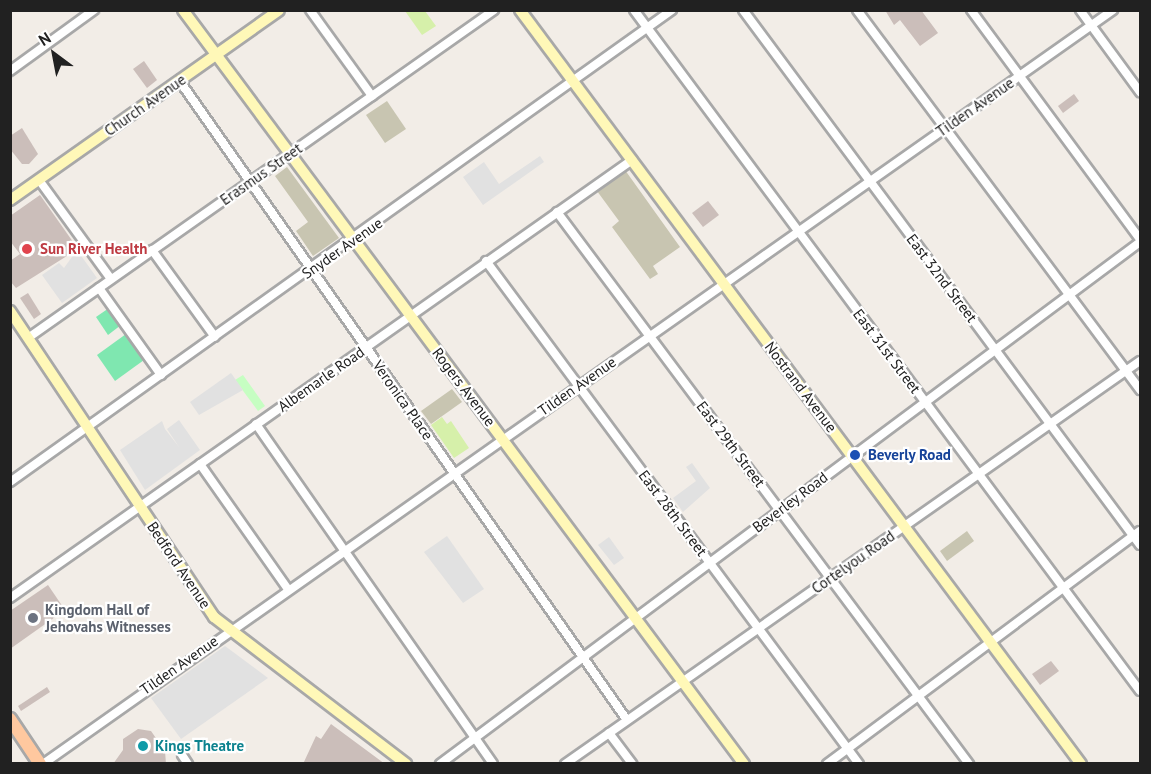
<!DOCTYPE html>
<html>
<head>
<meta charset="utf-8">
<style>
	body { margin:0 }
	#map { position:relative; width:1151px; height:774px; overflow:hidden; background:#f2ede7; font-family:"PT Sans",sans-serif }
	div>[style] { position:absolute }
	.construction>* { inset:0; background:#c8c5b1 }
	.grass>* { inset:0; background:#d6f0aa }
	.park>* { inset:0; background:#c6fec2 }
	.pitch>* { inset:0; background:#7fe7b0 }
	.parking>* { inset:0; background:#e1e1e1 }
	.building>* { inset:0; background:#cbbeba }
	.roads { filter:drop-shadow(2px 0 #a8a8a8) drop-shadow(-2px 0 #a8a8a8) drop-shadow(0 2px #a8a8a8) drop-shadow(0 -2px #a8a8a8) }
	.street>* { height:8px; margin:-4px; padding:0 4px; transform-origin:4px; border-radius:4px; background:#fff }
	.secondary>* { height:10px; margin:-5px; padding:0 5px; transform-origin:5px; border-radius:5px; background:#fff8b8 }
	.primary>* { height:12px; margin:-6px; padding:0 6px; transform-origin:6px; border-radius:6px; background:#ffc89f }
	.dots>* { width:16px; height:16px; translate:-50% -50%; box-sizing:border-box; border:3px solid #fff; border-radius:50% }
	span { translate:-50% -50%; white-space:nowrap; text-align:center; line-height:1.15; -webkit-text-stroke:4.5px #fff; paint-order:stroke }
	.street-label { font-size:15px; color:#212121 }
	.health-label { font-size:15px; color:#be3a42; font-weight:700 }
	.left { translate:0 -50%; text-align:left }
	.transit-label { font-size:15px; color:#164399; font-weight:700 }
	.worship-label { font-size:15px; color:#5b616d; font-weight:700 }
	.culture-label { font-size:15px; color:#0d838f; font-weight:700 }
	.frame { position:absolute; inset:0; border:12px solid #212121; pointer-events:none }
	.north { position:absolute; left:24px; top:24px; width:60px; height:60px; -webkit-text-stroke:4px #fff; paint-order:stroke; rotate:328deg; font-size:16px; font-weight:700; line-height:24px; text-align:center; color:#212121 }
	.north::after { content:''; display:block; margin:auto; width:21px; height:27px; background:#212121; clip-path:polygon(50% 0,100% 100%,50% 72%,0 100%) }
</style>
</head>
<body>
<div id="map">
	<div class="construction">
		<div style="clip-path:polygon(387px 101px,406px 129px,385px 143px,366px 115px)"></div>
		<div style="clip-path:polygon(287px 167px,339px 238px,313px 256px,296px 231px,308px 222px,275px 176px)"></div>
		<div style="clip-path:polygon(625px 170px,680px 247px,653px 266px,658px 274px,650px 279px,612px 227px,619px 221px,597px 191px)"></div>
		<div style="clip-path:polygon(452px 389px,462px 402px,431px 424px,421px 411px)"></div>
		<div style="clip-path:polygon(967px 531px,974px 541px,947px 561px,940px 551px)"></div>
	</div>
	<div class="grass">
		<div style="clip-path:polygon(405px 11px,425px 11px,436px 26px,422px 35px)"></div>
		<div style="clip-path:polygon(442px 417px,447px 424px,451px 421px,469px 448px,454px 458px,431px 425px)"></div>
	</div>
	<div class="park">
		<div style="clip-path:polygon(243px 375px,265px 406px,258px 411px,235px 380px)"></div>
	</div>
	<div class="pitch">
		<div style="clip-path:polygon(109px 308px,121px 325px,108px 335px,96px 317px)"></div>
		<div style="clip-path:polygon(126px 334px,144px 360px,115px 381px,97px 355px)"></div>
	</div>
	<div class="parking">
		<div style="clip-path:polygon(540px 156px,544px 162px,483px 205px,463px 177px,484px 162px,499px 184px)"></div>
		<div style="clip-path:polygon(77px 250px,97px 278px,62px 303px,42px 275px,59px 263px,64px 268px)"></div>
		<div style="clip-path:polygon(231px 373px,243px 390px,199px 415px,190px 402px)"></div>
		<div style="clip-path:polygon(179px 420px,200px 450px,145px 490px,120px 450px,162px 421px,165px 429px,179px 447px,167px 429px)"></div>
		<div style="clip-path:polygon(692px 463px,710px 488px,683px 512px,673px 498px,696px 481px,686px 467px)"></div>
		<div style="clip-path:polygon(447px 536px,484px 589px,463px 603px,424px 552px)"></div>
		<div style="clip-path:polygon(609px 537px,624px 558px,614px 565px,598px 545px)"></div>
		<div style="clip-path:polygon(225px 646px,268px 678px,181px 739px,151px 698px)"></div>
	</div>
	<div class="building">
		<div style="clip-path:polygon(885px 10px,921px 10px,938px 33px,920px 46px,900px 20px,894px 25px)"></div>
		<div style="clip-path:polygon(144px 61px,157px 80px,147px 88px,133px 69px)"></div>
		<div style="clip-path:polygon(1074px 94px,1079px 101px,1063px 113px,1058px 106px)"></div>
		<div style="clip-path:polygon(22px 128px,38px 154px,29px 164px,22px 164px,10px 149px,10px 136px)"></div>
		<div style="clip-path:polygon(40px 195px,78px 249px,16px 288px,10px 281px,10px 261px,20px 254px,10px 241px,10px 216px)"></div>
		<div style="clip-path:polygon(708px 201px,719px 215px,703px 227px,692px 213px)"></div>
		<div style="clip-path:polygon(28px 293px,41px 314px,34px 319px,20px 298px)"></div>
		<div style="clip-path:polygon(48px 585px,65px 610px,10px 649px,10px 611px)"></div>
		<div style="clip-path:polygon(1051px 661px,1059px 671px,1040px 685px,1032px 674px)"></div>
		<div style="clip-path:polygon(47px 687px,50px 692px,21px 711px,18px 706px)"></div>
		<div style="clip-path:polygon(331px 724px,335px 727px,385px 764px,303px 764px,316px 736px,321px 739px)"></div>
		<div style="clip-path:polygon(138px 729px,151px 731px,165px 751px,166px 764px,113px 764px,123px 750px,123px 739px)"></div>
	</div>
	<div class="roads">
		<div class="street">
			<div style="left:310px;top:10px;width:106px;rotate:54.2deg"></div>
			<div style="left:634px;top:10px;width:848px;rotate:53.39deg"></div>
			<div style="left:743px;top:10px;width:666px;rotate:53.42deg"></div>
			<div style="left:857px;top:10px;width:474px;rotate:53.3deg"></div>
			<div style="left:971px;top:10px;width:285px;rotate:53.6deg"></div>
			<div style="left:1080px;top:10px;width:102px;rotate:53.8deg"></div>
			<div style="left:10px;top:71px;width:104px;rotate:-36deg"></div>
			<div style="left:179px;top:80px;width:781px;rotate:55.01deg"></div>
			<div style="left:39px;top:180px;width:122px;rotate:54deg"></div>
			<div style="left:557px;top:212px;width:689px;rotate:53.26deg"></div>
			<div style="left:152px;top:250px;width:107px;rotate:54.1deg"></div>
			<div style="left:486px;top:261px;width:626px;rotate:53.44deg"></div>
			<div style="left:99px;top:288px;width:107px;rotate:54.5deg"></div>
			<div style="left:28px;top:338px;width:570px;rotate:-35.14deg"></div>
			<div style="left:256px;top:424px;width:414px;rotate:55.1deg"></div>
			<div style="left:200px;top:464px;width:153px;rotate:54.9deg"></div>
			<div style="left:10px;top:482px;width:813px;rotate:-35.49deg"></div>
			<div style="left:10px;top:598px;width:761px;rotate:-35.15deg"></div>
			<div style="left:609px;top:733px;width:39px;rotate:53deg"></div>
			<div style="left:182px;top:755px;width:11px;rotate:56deg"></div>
			<div style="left:43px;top:764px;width:1309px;rotate:-35.17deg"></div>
			<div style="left:440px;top:764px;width:873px;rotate:-36.71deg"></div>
			<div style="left:565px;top:764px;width:702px;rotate:-35.03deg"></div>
			<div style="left:827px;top:764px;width:390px;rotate:-36.7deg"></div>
		</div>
		<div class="secondary">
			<div style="left:183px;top:10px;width:940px;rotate:53.35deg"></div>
			<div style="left:520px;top:10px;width:940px;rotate:53.35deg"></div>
			<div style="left:10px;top:200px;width:329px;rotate:-35.2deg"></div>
			<div style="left:10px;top:311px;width:368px;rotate:56.3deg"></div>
			<div style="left:214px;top:617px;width:242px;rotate:37.4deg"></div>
		</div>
		<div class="primary">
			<div style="left:10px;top:719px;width:54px;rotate:56.3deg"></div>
		</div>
	</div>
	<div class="dots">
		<div style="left:27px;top:249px;background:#e0444e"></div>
		<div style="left:855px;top:455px;background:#1a4fb4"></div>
		<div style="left:33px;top:618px;background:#6b7280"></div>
		<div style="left:143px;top:746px;background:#0f9aa8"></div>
	</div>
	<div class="street-label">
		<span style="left:145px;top:105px;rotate:-35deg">Church Avenue</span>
		<span style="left:975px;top:107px;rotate:-35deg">Tilden Avenue</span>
		<span style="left:261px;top:174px;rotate:-35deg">Erasmus Street</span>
		<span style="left:342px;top:248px;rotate:-35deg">Snyder Avenue</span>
		<span style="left:942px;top:278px;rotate:53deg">East 32nd Street</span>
		<span style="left:887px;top:351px;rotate:53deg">East 31st Street</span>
		<span style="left:321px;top:379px;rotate:-35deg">Albemarle Road</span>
		<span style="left:577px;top:386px;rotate:-35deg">Tilden Avenue</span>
		<span style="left:464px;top:387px;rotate:53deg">Rogers Avenue</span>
		<span style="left:801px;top:387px;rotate:53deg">Nostrand Avenue</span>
		<span style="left:403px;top:400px;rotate:55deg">Veronica Place</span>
		<span style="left:731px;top:444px;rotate:53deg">East 29th Street</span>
		<span style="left:790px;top:502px;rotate:-37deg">Beverley Road</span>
		<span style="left:673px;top:513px;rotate:53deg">East 28th Street</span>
		<span style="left:853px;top:562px;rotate:-35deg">Cortelyou Road</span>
		<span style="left:179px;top:565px;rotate:56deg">Bedford Avenue</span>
		<span style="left:179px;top:665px;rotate:-35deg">Tilden Avenue</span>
	</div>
	<div class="health-label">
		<span class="left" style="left:40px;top:249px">Sun River Health</span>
	</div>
	<div class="transit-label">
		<span class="left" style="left:868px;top:455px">Beverly Road</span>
	</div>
	<div class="worship-label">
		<span class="left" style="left:45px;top:618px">Kingdom Hall of<br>Jehovahs Witnesses</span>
	</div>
	<div class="culture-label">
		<span class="left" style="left:155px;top:746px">Kings Theatre</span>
	</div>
	<div class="frame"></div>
	<div class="north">N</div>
</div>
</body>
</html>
